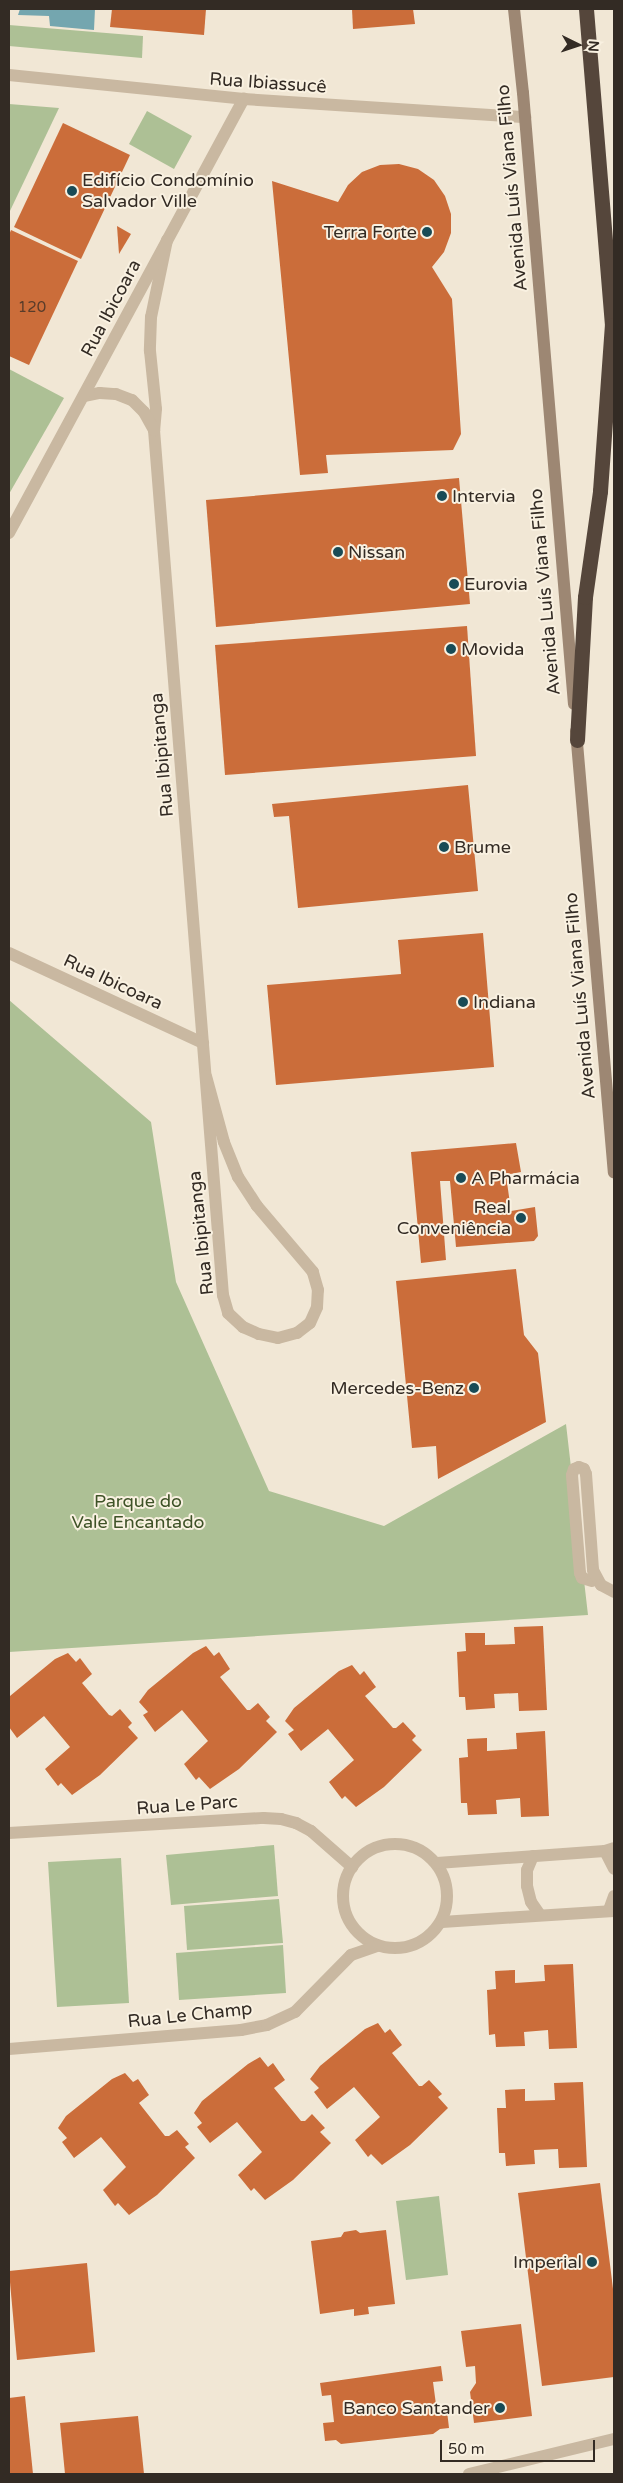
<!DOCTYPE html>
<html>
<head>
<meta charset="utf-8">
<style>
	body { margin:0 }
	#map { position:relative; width:623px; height:2483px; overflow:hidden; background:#f1e7d5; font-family:"Varela Round",sans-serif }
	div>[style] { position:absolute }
	.green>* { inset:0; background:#adc095 }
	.water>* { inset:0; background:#74a6af }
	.building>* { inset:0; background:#cb6d3a }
	.street>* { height:12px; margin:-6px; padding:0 6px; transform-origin:6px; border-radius:6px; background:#c9b8a1 }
	.street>.ring { margin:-6px; padding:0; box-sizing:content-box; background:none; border:12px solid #c9b8a1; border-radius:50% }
	.secondary>* { height:12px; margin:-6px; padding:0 6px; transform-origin:6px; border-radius:6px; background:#9d8773 }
	.highway>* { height:15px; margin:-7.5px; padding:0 7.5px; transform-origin:7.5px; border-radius:7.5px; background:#55463b }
	.dots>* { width:14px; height:14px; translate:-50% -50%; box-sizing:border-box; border:2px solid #f9f1e1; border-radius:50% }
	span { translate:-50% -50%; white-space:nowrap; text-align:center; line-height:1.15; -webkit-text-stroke:4px #f9f1e1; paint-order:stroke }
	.number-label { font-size:15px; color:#593c2a }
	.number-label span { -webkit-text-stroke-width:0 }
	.street-label { font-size:18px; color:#332b24 }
	.poi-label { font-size:18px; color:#332b24 }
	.left { translate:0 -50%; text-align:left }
	.right { translate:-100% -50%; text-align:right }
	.park-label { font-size:18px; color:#3e5227 }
	.frame { position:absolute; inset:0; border:10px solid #332b24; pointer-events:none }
	.north { position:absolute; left:553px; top:20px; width:50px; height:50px; -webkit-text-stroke:4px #f9f1e1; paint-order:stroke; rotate:94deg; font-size:14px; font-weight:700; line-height:20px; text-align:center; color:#332b24 }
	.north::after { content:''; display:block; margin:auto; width:18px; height:22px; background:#332b24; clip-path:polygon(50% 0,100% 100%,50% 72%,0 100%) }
	.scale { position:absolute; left:440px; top:2440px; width:155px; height:22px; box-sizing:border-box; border:2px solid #332b24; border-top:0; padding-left:6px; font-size:15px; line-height:18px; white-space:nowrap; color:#332b24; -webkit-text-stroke:4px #f9f1e1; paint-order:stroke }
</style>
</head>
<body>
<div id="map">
	<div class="green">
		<div style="clip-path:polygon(9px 25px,143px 36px,142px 58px,9px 46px)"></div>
		<div style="clip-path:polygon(9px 104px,59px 108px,9px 213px)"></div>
		<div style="clip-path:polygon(147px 111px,192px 136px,174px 169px,129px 144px)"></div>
		<div style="clip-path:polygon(9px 369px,64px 398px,9px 494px)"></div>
		<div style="clip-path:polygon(9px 1000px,151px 1122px,176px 1282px,269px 1491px,384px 1526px,566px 1424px,588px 1615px,9px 1652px)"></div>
		<div style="clip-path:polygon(274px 1845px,278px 1896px,171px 1905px,166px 1855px)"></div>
		<div style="clip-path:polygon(121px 1858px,129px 2003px,57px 2007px,48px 1862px)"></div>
		<div style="clip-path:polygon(279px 1899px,283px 1943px,187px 1950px,184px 1906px)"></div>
		<div style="clip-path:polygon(283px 1945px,286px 1993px,179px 2000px,176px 1953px)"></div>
		<div style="clip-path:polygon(439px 2196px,448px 2275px,406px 2280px,396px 2201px)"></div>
	</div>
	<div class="water">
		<div style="clip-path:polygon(20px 9px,95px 9px,94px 30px,50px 26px,49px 16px,18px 15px)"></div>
	</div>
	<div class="building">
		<div style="clip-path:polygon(112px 9px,206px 9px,204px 35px,110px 27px)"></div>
		<div style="clip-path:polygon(352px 9px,413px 9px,415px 24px,353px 29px)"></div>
		<div style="clip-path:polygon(63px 123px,130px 155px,81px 259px,14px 227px)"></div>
		<div style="clip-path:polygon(399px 164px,418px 169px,434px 180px,445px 196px,451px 214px,451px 233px,444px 252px,432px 267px,452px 299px,461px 434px,453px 450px,326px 455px,328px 473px,300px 475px,272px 181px,338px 202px,348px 185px,362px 172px,380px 165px)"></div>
		<div style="clip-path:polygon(117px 226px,131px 234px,119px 254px)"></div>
		<div style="clip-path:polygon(11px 230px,78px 261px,29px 365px,9px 356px,9px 235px)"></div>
		<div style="clip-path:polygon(459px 478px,470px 604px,216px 627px,206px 500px)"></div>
		<div style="clip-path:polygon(467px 626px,476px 756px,225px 775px,215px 645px)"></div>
		<div style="clip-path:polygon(468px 785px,478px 891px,298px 908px,289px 816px,274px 817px,272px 804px)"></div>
		<div style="clip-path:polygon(483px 933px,494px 1067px,276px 1085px,267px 985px,401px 974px,398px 940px)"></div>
		<div style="clip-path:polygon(516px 1143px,521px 1172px,506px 1175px,511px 1211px,535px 1207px,538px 1236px,534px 1241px,456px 1247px,450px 1181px,440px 1181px,446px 1260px,421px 1263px,411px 1152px)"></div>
		<div style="clip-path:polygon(516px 1269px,524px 1335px,538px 1353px,546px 1422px,438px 1479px,436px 1446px,412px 1448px,396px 1281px)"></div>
		<div style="clip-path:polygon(543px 1626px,547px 1710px,519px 1711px,518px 1693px,494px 1694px,495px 1708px,466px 1710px,465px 1697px,459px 1697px,457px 1652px,466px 1651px,465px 1633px,485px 1633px,485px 1645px,515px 1644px,514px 1627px)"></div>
		<div style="clip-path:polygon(206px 1646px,214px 1656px,219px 1652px,230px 1669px,220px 1677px,247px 1710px,250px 1710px,258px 1703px,270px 1717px,266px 1721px,277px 1732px,239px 1769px,210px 1789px,199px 1777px,196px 1780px,184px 1764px,208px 1741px,182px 1710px,155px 1732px,143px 1715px,148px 1712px,139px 1702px,148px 1690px,193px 1653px)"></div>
		<div style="clip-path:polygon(68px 1653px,76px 1662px,80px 1658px,92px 1674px,82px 1683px,109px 1715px,112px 1716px,120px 1709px,132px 1723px,128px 1727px,138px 1738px,100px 1775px,72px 1795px,61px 1783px,58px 1786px,45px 1769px,70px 1747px,44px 1716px,17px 1738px,9px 1727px,10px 1696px,55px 1659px)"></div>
		<div style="clip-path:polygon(352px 1665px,360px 1675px,364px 1671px,376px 1687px,365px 1696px,393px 1728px,396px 1728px,403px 1722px,416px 1736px,412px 1740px,422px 1750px,384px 1787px,356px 1807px,345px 1796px,342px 1799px,329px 1782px,354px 1760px,328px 1729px,301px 1751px,288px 1734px,294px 1730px,285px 1721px,294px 1708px,339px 1671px)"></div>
		<div style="clip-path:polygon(545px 1731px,549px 1816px,521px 1817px,520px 1798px,496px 1800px,497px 1814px,468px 1815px,467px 1803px,461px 1803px,459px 1758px,468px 1757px,467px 1739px,487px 1738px,487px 1751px,517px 1749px,516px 1733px)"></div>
		<div style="clip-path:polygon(573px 1964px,577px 2048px,549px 2049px,548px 2030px,524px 2032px,525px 2046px,496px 2047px,495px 2034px,489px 2035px,487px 1990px,496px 1989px,495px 1971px,515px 1970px,515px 1983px,545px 1981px,544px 1965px)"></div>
		<div style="clip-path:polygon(378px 2023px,385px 2033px,390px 2029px,402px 2045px,392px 2053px,419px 2086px,422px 2086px,429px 2080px,442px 2094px,438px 2097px,448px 2108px,410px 2145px,382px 2165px,371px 2154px,368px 2157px,355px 2140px,380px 2117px,354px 2087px,327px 2109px,314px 2092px,319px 2088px,310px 2079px,320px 2066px,365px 2029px)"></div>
		<div style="clip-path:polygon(260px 2057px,268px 2067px,273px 2063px,285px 2080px,274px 2088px,301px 2121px,305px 2121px,312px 2114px,325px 2128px,320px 2132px,331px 2143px,293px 2180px,265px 2200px,254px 2188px,251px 2191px,238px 2175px,262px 2152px,237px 2122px,210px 2143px,197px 2127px,202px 2123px,194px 2113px,202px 2101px,248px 2064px)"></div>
		<div style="clip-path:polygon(125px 2073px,133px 2082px,138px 2079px,149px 2095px,139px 2103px,165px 2136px,169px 2136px,177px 2130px,189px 2144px,185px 2147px,195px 2158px,157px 2195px,129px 2215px,118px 2203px,115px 2206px,103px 2190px,126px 2167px,101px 2137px,74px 2158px,62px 2142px,67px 2138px,58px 2128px,66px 2116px,112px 2079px)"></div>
		<div style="clip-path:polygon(583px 2082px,587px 2167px,559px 2168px,558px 2149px,534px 2150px,535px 2164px,506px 2166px,505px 2153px,499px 2153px,497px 2108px,506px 2108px,505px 2090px,525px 2089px,525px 2101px,555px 2100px,554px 2083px)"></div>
		<div style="clip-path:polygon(600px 2183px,614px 2297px,614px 2377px,542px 2386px,518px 2193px)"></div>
		<div style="clip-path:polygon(356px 2230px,360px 2233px,386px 2230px,395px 2304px,368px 2307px,369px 2314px,354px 2316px,354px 2309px,320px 2314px,311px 2241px,341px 2237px,344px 2232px)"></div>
		<div style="clip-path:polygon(87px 2263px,95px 2352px,17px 2360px,9px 2271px)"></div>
		<div style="clip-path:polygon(521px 2324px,532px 2416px,474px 2423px,470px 2392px,476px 2383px,475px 2366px,466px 2367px,461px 2331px)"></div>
		<div style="clip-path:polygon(441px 2366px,443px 2381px,433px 2382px,437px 2412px,447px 2411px,449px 2428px,440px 2429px,433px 2434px,341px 2444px,336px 2440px,325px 2441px,323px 2423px,334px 2422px,331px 2395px,322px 2396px,320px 2383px)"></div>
		<div style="clip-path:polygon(25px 2396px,33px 2474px,9px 2474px,9px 2398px)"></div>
		<div style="clip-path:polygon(138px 2416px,144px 2474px,65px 2474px,60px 2423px)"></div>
	</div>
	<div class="street">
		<div style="left:9px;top:75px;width:236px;rotate:5.8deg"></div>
		<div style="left:244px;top:99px;width:282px;rotate:3.7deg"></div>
		<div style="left:167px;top:240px;width:79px;rotate:101.7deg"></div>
		<div style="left:151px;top:317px;width:34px;rotate:92deg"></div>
		<div style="left:150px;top:351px;width:58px;rotate:84.1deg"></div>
		<div style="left:156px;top:409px;width:21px;rotate:95deg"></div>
		<div style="left:154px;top:430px;width:868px;rotate:85.44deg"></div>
		<div style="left:223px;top:1295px;width:19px;rotate:74deg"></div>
		<div style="left:228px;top:1313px;width:21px;rotate:43deg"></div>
		<div style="left:243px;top:1327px;width:17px;rotate:24deg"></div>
		<div style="left:259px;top:1334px;width:19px;rotate:12deg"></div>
		<div style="left:278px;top:1338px;width:20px;rotate:-15deg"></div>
		<div style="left:297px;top:1333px;width:16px;rotate:-38deg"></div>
		<div style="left:310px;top:1323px;width:17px;rotate:-66deg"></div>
		<div style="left:317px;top:1307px;width:17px;rotate:-87deg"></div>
		<div style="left:318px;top:1290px;width:19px;rotate:-106deg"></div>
		<div style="left:313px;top:1272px;width:87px;rotate:-130.3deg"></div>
		<div style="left:257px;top:1206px;width:35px;rotate:-123deg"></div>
		<div style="left:238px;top:1177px;width:38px;rotate:-112deg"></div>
		<div style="left:224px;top:1142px;width:68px;rotate:-105.3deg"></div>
		<div style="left:84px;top:396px;width:16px;rotate:-11deg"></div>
		<div style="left:100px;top:393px;width:16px;rotate:4deg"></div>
		<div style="left:116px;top:394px;width:17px;rotate:21deg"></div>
		<div style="left:132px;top:400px;width:17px;rotate:45deg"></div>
		<div style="left:144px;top:412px;width:21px;rotate:61deg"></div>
		<div style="left:9px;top:533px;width:494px;rotate:-61.6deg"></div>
		<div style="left:9px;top:953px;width:214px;rotate:24.9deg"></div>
		<div style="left:592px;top:1581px;width:10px;rotate:-163deg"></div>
		<div style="left:582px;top:1578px;width:5px;rotate:-112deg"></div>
		<div style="left:580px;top:1573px;width:98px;rotate:-94.7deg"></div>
		<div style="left:572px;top:1475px;width:6px;rotate:-72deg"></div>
		<div style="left:574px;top:1469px;width:5px;rotate:-22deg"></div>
		<div style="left:579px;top:1467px;width:5px;rotate:22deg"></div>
		<div style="left:584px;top:1469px;width:5px;rotate:68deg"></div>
		<div style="left:586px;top:1474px;width:96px;rotate:85.8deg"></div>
		<div style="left:593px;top:1570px;width:17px;rotate:62deg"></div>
		<div style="left:601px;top:1585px;width:15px;rotate:28deg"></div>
		<div style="left:9px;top:1833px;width:255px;rotate:-3.4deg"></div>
		<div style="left:264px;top:1818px;width:17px;rotate:3deg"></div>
		<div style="left:281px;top:1819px;width:16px;rotate:15deg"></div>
		<div style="left:296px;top:1823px;width:17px;rotate:28deg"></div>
		<div style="left:311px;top:1831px;width:55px;rotate:41.3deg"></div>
		<div class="ring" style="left:343px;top:1844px;width:92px;height:92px"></div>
		<div style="left:605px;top:1851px;width:20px;rotate:63deg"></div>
		<div style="left:533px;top:1856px;width:15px;rotate:113deg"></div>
		<div style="left:527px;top:1870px;width:16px;rotate:90deg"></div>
		<div style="left:527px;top:1886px;width:16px;rotate:76deg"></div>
		<div style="left:531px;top:1902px;width:16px;rotate:55deg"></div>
		<div style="left:437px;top:1863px;width:168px;rotate:-4.1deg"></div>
		<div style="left:605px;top:1851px;width:9px;rotate:-18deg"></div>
		<div style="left:609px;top:1910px;width:15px;rotate:-70deg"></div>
		<div style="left:442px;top:1922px;width:172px;rotate:-3.7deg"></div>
		<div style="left:9px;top:2049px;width:233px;rotate:-4.7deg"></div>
		<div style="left:241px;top:2030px;width:26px;rotate:-11deg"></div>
		<div style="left:267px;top:2025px;width:31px;rotate:-25deg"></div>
		<div style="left:295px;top:2012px;width:80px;rotate:-45.5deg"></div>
		<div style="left:351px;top:1955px;width:28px;rotate:-19deg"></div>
		<div style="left:469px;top:2474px;width:149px;rotate:-13.6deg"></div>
	</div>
	<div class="secondary">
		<div style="left:514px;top:9px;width:84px;rotate:83.9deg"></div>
		<div style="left:523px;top:93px;width:613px;rotate:85.23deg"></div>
		<div style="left:576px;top:731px;width:443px;rotate:85.1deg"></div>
	</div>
	<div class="highway">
		<div style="left:586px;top:9px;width:326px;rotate:85.3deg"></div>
		<div style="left:577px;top:740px;width:143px;rotate:-86.8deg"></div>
		<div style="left:585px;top:597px;width:107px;rotate:-81.9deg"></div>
		<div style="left:600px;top:491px;width:166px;rotate:-85.9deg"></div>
	</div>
	<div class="dots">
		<div style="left:72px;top:191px;background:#194b56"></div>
		<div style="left:427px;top:232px;background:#194b56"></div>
		<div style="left:442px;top:496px;background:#194b56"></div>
		<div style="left:338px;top:552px;background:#194b56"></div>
		<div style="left:454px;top:584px;background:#194b56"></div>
		<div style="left:451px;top:649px;background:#194b56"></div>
		<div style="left:444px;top:847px;background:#194b56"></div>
		<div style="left:463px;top:1002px;background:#194b56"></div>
		<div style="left:461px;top:1178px;background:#194b56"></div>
		<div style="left:521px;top:1218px;background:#194b56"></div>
		<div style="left:474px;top:1388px;background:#194b56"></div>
		<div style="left:592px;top:2262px;background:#194b56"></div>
		<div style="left:500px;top:2408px;background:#194b56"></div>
	</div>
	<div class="number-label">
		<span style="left:32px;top:308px">120</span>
	</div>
	<div class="street-label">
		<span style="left:268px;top:83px;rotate:4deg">Rua Ibiassucê</span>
		<span style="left:512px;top:188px;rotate:-95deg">Avenida Luís Viana Filho</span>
		<span style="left:111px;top:308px;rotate:-62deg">Rua Ibicoara</span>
		<span style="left:545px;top:592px;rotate:-95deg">Avenida Luís Viana Filho</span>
		<span style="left:162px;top:755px;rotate:-95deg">Rua Ibipitanga</span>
		<span style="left:113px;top:982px;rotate:25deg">Rua Ibicoara</span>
		<span style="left:580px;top:996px;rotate:-95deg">Avenida Luís Viana Filho</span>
		<span style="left:201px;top:1233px;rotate:-96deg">Rua Ibipitanga</span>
		<span style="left:187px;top:1805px;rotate:-4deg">Rua Le Parc</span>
		<span style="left:190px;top:2015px;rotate:-6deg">Rua Le Champ</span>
	</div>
	<div class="poi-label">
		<span class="left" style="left:82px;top:191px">Edifício Condomínio<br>Salvador Ville</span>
		<span class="right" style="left:417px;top:232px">Terra Forte</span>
		<span class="left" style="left:452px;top:496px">Intervia</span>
		<span class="left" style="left:348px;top:552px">Nissan</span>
		<span class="left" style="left:464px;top:584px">Eurovia</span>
		<span class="left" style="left:461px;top:649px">Movida</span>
		<span class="left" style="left:454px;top:847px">Brume</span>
		<span class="left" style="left:473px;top:1002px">Indiana</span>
		<span class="left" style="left:471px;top:1178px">A Pharmácia</span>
		<span class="right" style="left:511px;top:1218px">Real<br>Conveniência</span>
		<span class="right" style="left:464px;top:1388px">Mercedes-Benz</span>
		<span class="right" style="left:582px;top:2262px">Imperial</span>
		<span class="right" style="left:490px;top:2408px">Banco Santander</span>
	</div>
	<div class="park-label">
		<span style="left:138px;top:1512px">Parque do<br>Vale Encantado</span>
	</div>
	<div class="frame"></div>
	<div class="north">N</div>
	<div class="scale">50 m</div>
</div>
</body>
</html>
